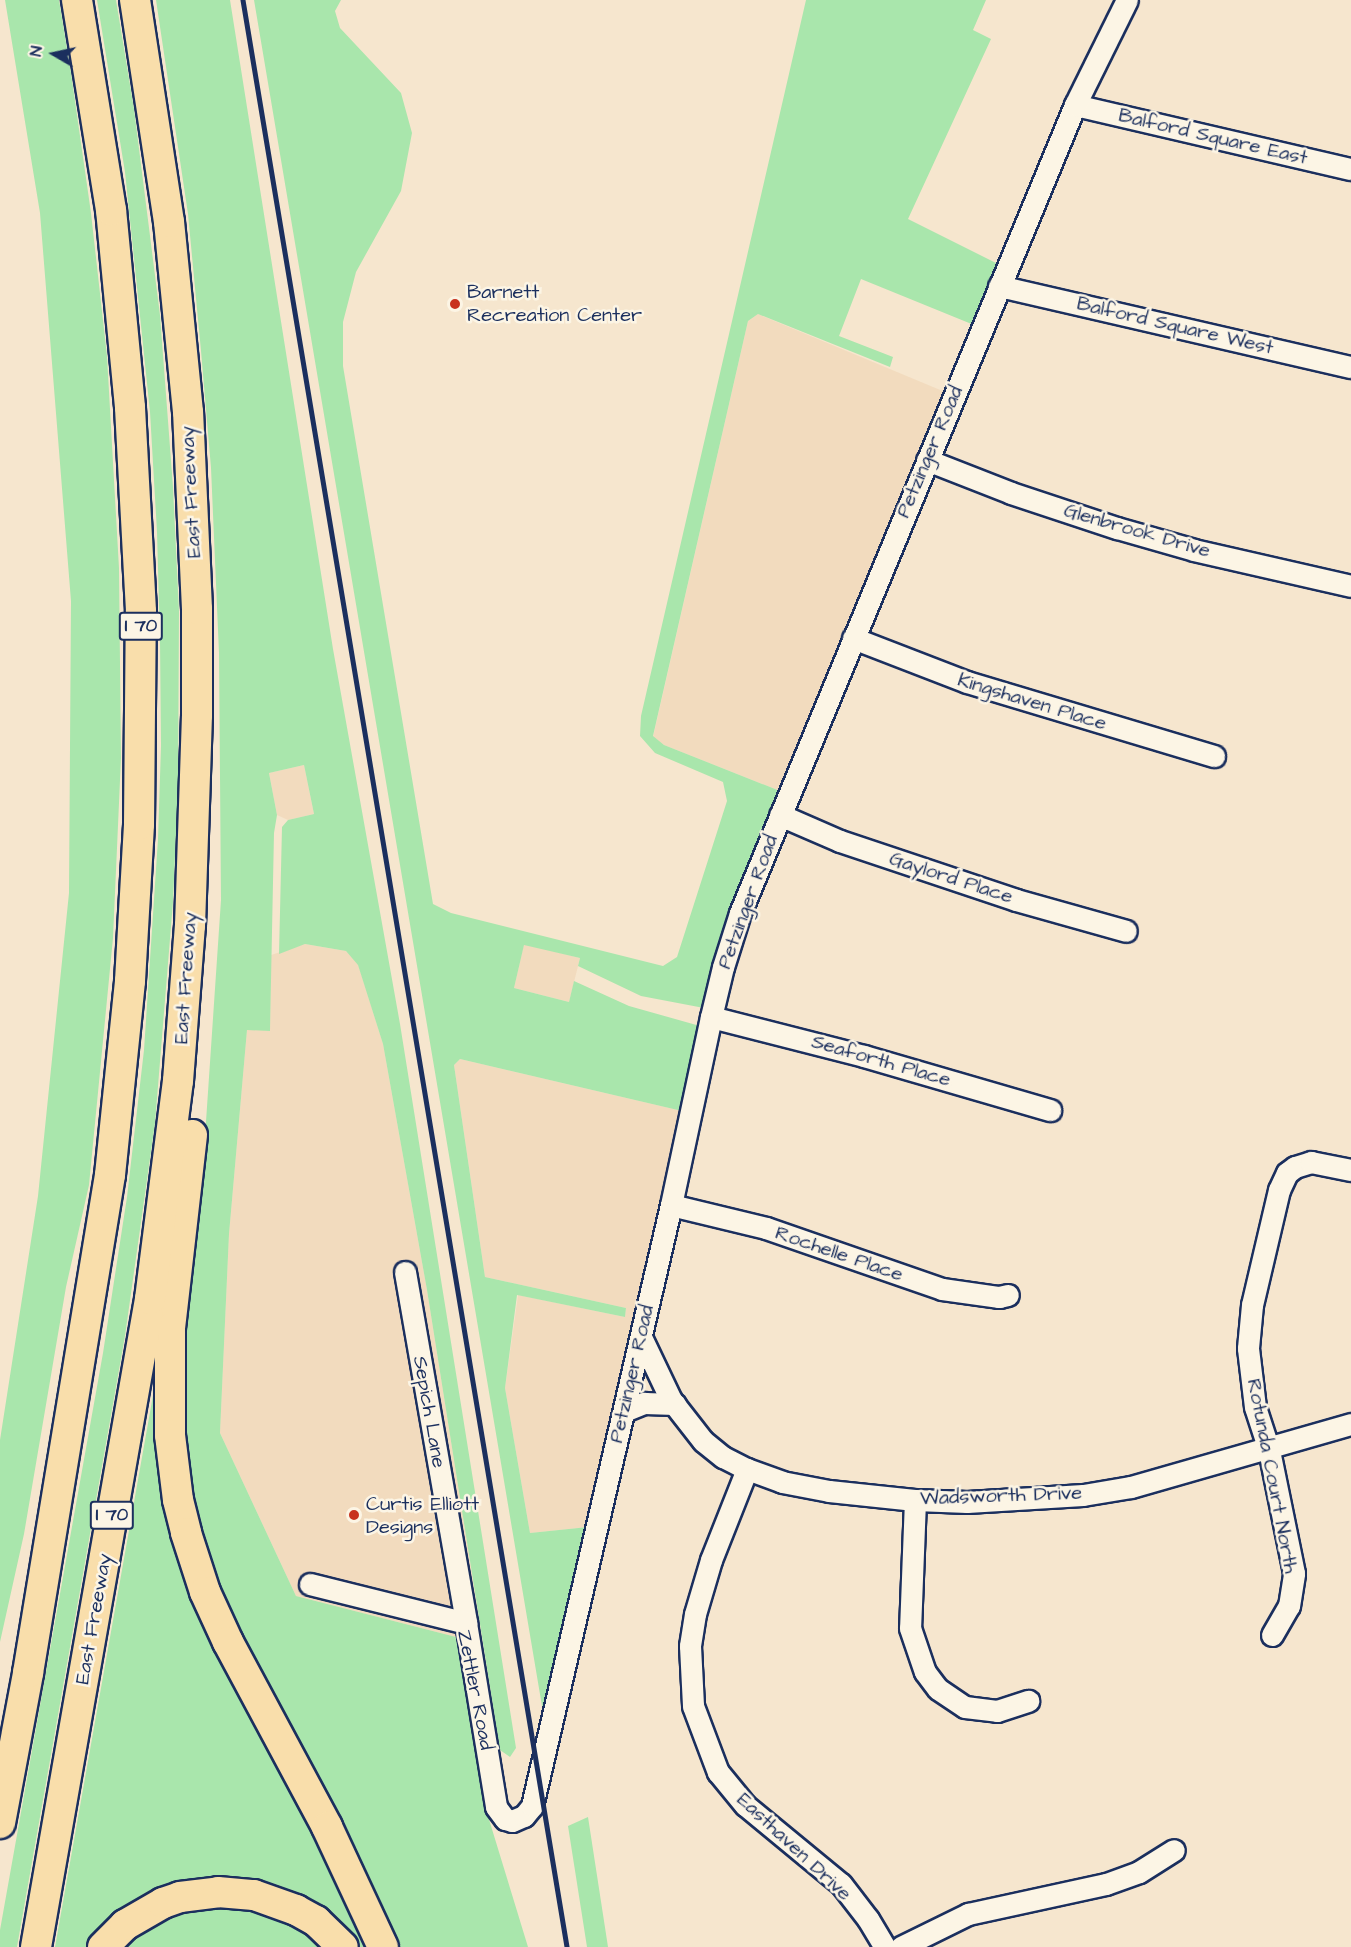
<!DOCTYPE html>
<html>
<head>
<meta charset="utf-8">
<style>
	body { margin:0 }
	#map { position:relative; width:1351px; height:1947px; overflow:hidden; background:#f6e6ce; font-family:"Architects Daughter",sans-serif }
	div>[style] { position:absolute }
	.built>* { inset:0; background:#f2dbbe }
	.green>* { inset:0; background:#a9e6ac }
	.roads { filter:drop-shadow(2px 0 #1b2f5e) drop-shadow(-2px 0 #1b2f5e) drop-shadow(0 2px #1b2f5e) drop-shadow(0 -2px #1b2f5e) }
	.minor>* { height:21px; margin:-10.5px; padding:0 10.5px; transform-origin:10.5px; border-radius:10.5px; background:#fcf5e5 }
	.highway>* { height:30px; margin:-15px; padding:0 15px; transform-origin:15px; border-radius:15px; background:#f9deab }
	.rail>* { height:4.5px; margin:-2.25px; padding:0 2.25px; transform-origin:2.25px; border-radius:2.25px; background:#1b2f5e }
	.dots>* { width:16px; height:16px; translate:-50% -50%; box-sizing:border-box; border:3px solid #fcf5e5; border-radius:50% }
	span { translate:-50% -50%; white-space:nowrap; text-align:center; line-height:1.15; -webkit-text-stroke:5px #fcf5e5; paint-order:stroke }
	.shield-label span { padding:2px 4px; background:#fcf5e5; border:2px solid; border-radius:4px; -webkit-text-stroke-width:0 }
	.shield-label { font-size:18px; color:#1b2f5e; font-weight:700 }
	.street-label { font-size:20px; color:#1b2f5e }
	.poi-label { font-size:20px; color:#1b2f5e }
	.left { translate:0 -50%; text-align:left }
	.north { position:absolute; left:24px; top:24px; width:60px; height:60px; -webkit-text-stroke:4px #fcf5e5; paint-order:stroke; rotate:279deg; font-size:16px; font-weight:700; line-height:24px; text-align:center; color:#1b2f5e }
	.north::after { content:''; display:block; margin:auto; width:21px; height:27px; background:#1b2f5e; clip-path:polygon(50% 0,100% 100%,50% 72%,0 100%) }
</style>
</head>
<body>
<div id="map">
	<div class="built">
		<div style="clip-path:polygon(758px 314px,945px 392px,780px 791px,664px 745px,653px 737px,748px 321px)"></div>
		<div style="clip-path:polygon(304px 765px,314px 814px,288px 820px,277px 815px,269px 773px)"></div>
		<div style="clip-path:polygon(305px 944px,346px 951px,358px 964px,383px 1044px,427px 1290px,482px 1637px,460px 1638px,296px 1596px,220px 1433px,229px 1234px,247px 1030px,270px 1030px,271px 955px)"></div>
		<div style="clip-path:polygon(524px 944px,580px 958px,569px 1002px,514px 988px)"></div>
		<div style="clip-path:polygon(460px 1059px,682px 1111px,588px 1527px,530px 1533px,505px 1388px,518px 1295px,625px 1317px,626px 1308px,485px 1277px,454px 1065px)"></div>
	</div>
	<div class="green">
		<div style="clip-path:polygon(5px 0,59px 0,71px 73px,91px 213px,107px 356px,119px 568px,121px 758px,113px 938px,89px 1185px,66px 1287px,24px 1534px,0 1642px,0 1440px,38px 1196px,69px 893px,71px 601px,40px 213px)"></div>
		<div style="clip-path:polygon(97px 0,116px 0,134px 109px,160px 315px,173px 487px,179px 611px,178px 787px,173px 902px,155px 1123px,125px 1336px,17px 1947px,0 1947px,0 1930px,103px 1353px,127px 1197px,144px 1050px,158px 839px,161px 746px,160px 641px,157px 532px,150px 412px,125px 172px)"></div>
		<div style="clip-path:polygon(156px 0,230px 0,333px 649px,400px 1024px,516px 1748px,510px 1757px,500px 1750px,427px 1290px,383px 1044px,358px 965px,346px 951px,305px 944px,279px 954px,282px 827px,288px 820px,314px 814px,304px 765px,269px 773px,277px 815px,274px 833px,270px 1031px,247px 1030px,229px 1234px,220px 1433px,296px 1596px,460px 1638px,484px 1803px,528px 1947px,395px 1947px,272px 1711px,208px 1562px,195px 1523px,181px 1429px,183px 1334px,204px 1151px,221px 900px,219px 653px,211px 468px,201px 351px,188px 214px)"></div>
		<div style="clip-path:polygon(254px 0,341px 0,335px 11px,340px 28px,401px 93px,412px 133px,401px 191px,356px 272px,343px 322px,343px 366px,433px 904px,451px 913px,663px 966px,677px 957px,727px 801px,723px 782px,655px 753px,640px 736px,641px 716px,806px 0,986px 0,973px 30px,991px 39px,908px 219px,1000px 265px,974px 325px,861px 279px,839px 336px,893px 357px,890px 367px,758px 314px,748px 321px,653px 736px,664px 745px,780px 791px,704px 1008px,641px 996px,578px 966px,580px 958px,524px 945px,514px 988px,569px 1002px,574px 981px,629px 1006px,700px 1026px,682px 1111px,460px 1059px,454px 1065px,485px 1277px,626px 1308px,625px 1317px,517px 1295px,505px 1388px,530px 1533px,588px 1527px,544px 1718px)"></div>
		<div style="clip-path:polygon(155px 1384px,165px 1481px,372px 1947px,351px 1947px,247px 1885px,90px 1947px,55px 1947px)"></div>
		<div style="clip-path:polygon(588px 1817px,608px 1947px,587px 1947px,568px 1826px)"></div>
		<div style="clip-path:polygon(234px 1903px,305px 1928px,325px 1947px,118px 1947px,178px 1909px)"></div>
	</div>
	<div class="roads">
		<div class="minor">
			<div style="left:1075px;top:105px;width:283px;rotate:13.1deg"></div>
			<div style="left:999px;top:286px;width:361px;rotate:13deg"></div>
			<div style="left:927px;top:460px;width:90px;rotate:21.4deg"></div>
			<div style="left:1011px;top:493px;width:112px;rotate:18.3deg"></div>
			<div style="left:1117px;top:528px;width:80px;rotate:15.9deg"></div>
			<div style="left:1194px;top:550px;width:161px;rotate:12.9deg"></div>
			<div style="left:853px;top:638px;width:122px;rotate:21.1deg"></div>
			<div style="left:967px;top:682px;width:258px;rotate:16.7deg"></div>
			<div style="left:780px;top:815px;width:65px;rotate:23.4deg"></div>
			<div style="left:840px;top:841px;width:186px;rotate:18.5deg"></div>
			<div style="left:1016px;top:900px;width:114px;rotate:15.7deg"></div>
			<div style="left:711px;top:1017px;width:158px;rotate:14.3deg"></div>
			<div style="left:864px;top:1056px;width:194px;rotate:16.2deg"></div>
			<div style="left:671px;top:1205px;width:98px;rotate:13.6deg"></div>
			<div style="left:766px;top:1228px;width:186px;rotate:19.1deg"></div>
			<div style="left:942px;top:1289px;width:58px;rotate:8deg"></div>
			<div style="left:999px;top:1297px;width:9px;rotate:-13deg"></div>
			<div style="left:405px;top:1272px;width:356px;rotate:80.1deg"></div>
			<div style="left:641px;top:1337px;width:70px;rotate:64.5deg"></div>
			<div style="left:671px;top:1400px;width:52px;rotate:52deg"></div>
			<div style="left:703px;top:1441px;width:26px;rotate:39deg"></div>
			<div style="left:723px;top:1457px;width:27px;rotate:27deg"></div>
			<div style="left:747px;top:1469px;width:37px;rotate:20deg"></div>
			<div style="left:782px;top:1482px;width:48px;rotate:10.8deg"></div>
			<div style="left:829px;top:1491px;width:86px;rotate:6deg"></div>
			<div style="left:915px;top:1500px;width:52px;rotate:2.2deg"></div>
			<div style="left:967px;top:1502px;width:116px;rotate:-3.5deg"></div>
			<div style="left:1083px;top:1495px;width:49px;rotate:-9.5deg"></div>
			<div style="left:1131px;top:1487px;width:229px;rotate:-16deg"></div>
			<div style="left:624px;top:1411px;width:22px;rotate:-22deg"></div>
			<div style="left:644px;top:1403px;width:31px;rotate:2deg"></div>
			<div style="left:747px;top:1469px;width:98px;rotate:111.6deg"></div>
			<div style="left:711px;top:1560px;width:56px;rotate:106.5deg"></div>
			<div style="left:695px;top:1614px;width:32px;rotate:99deg"></div>
			<div style="left:690px;top:1646px;width:60px;rotate:87.1deg"></div>
			<div style="left:693px;top:1706px;width:71px;rotate:69.3deg"></div>
			<div style="left:718px;top:1772px;width:43px;rotate:50.7deg"></div>
			<div style="left:745px;top:1805px;width:124px;rotate:39.5deg"></div>
			<div style="left:841px;top:1884px;width:44px;rotate:52.4deg"></div>
			<div style="left:868px;top:1919px;width:33px;rotate:59deg"></div>
			<div style="left:915px;top:1500px;width:128px;rotate:92.2deg"></div>
			<div style="left:910px;top:1628px;width:46px;rotate:71.2deg"></div>
			<div style="left:925px;top:1672px;width:21px;rotate:53deg"></div>
			<div style="left:938px;top:1689px;width:32px;rotate:34deg"></div>
			<div style="left:965px;top:1707px;width:32px;rotate:7deg"></div>
			<div style="left:997px;top:1711px;width:33px;rotate:-18deg"></div>
			<div style="left:310px;top:1584px;width:161px;rotate:14deg"></div>
			<div style="left:466px;top:1623px;width:186px;rotate:80.7deg"></div>
			<div style="left:496px;top:1807px;width:15px;rotate:53deg"></div>
			<div style="left:505px;top:1819px;width:7px;rotate:16deg"></div>
			<div style="left:512px;top:1821px;width:13px;rotate:-23deg"></div>
			<div style="left:524px;top:1816px;width:13px;rotate:-51deg"></div>
			<div style="left:532px;top:1806px;width:617px;rotate:-76.98deg"></div>
			<div style="left:671px;top:1205px;width:192px;rotate:-78deg"></div>
			<div style="left:711px;top:1017px;width:51px;rotate:-76.5deg"></div>
			<div style="left:723px;top:967px;width:57px;rotate:-72.5deg"></div>
			<div style="left:740px;top:913px;width:875px;rotate:-67.48deg"></div>
			<div style="left:1075px;top:105px;width:117px;rotate:-63.7deg"></div>
			<div style="left:1272px;top:1635px;width:34px;rotate:-60deg"></div>
			<div style="left:1289px;top:1606px;width:33px;rotate:-81deg"></div>
			<div style="left:1294px;top:1573px;width:126px;rotate:-101.5deg"></div>
			<div style="left:1269px;top:1450px;width:45px;rotate:-108deg"></div>
			<div style="left:1255px;top:1407px;width:59px;rotate:-96.8deg"></div>
			<div style="left:1248px;top:1348px;width:43px;rotate:-84.7deg"></div>
			<div style="left:1252px;top:1305px;width:118px;rotate:-76.8deg"></div>
			<div style="left:1279px;top:1190px;width:19px;rotate:-65deg"></div>
			<div style="left:1287px;top:1173px;width:10px;rotate:-37deg"></div>
			<div style="left:1295px;top:1167px;width:17px;rotate:-17deg"></div>
			<div style="left:1311px;top:1162px;width:41px;rotate:11.3deg"></div>
			<div style="left:901px;top:1947px;width:75px;rotate:-26.2deg"></div>
			<div style="left:968px;top:1914px;width:141px;rotate:-12.3deg"></div>
			<div style="left:1106px;top:1884px;width:35px;rotate:-20deg"></div>
			<div style="left:1139px;top:1872px;width:41px;rotate:-32.2deg"></div>
		</div>
		<div class="highway">
			<div style="left:192px;top:1135px;width:195px;rotate:96.5deg"></div>
			<div style="left:170px;top:1329px;width:106px;rotate:90deg"></div>
			<div style="left:170px;top:1435px;width:65px;rotate:83deg"></div>
			<div style="left:178px;top:1500px;width:34px;rotate:76deg"></div>
			<div style="left:186px;top:1533px;width:62px;rotate:72.1deg"></div>
			<div style="left:205px;top:1592px;width:55px;rotate:65.3deg"></div>
			<div style="left:228px;top:1642px;width:210px;rotate:61.8deg"></div>
			<div style="left:327px;top:1827px;width:132px;rotate:65deg"></div>
			<div style="left:0;top:1823px;width:153px;rotate:-79.4deg"></div>
			<div style="left:28px;top:1673px;width:505px;rotate:-80.65deg"></div>
			<div style="left:110px;top:1175px;width:195px;rotate:-84.1deg"></div>
			<div style="left:130px;top:981px;width:157px;rotate:-86.7deg"></div>
			<div style="left:139px;top:824px;width:213px;rotate:-89.5deg"></div>
			<div style="left:141px;top:611px;width:204px;rotate:-93.1deg"></div>
			<div style="left:130px;top:407px;width:198px;rotate:-95.5deg"></div>
			<div style="left:111px;top:210px;width:213px;rotate:-99.2deg"></div>
			<div style="left:36px;top:1947px;width:658px;rotate:-80.02deg"></div>
			<div style="left:150px;top:1299px;width:220px;rotate:-82.7deg"></div>
			<div style="left:178px;top:1081px;width:155px;rotate:-85.6deg"></div>
			<div style="left:190px;top:926px;width:211px;rotate:-88.1deg"></div>
			<div style="left:197px;top:715px;width:106px;rotate:-90deg"></div>
			<div style="left:197px;top:609px;width:197px;rotate:-92.6deg"></div>
			<div style="left:188px;top:412px;width:191px;rotate:-95.7deg"></div>
			<div style="left:169px;top:222px;width:225px;rotate:-98.7deg"></div>
			<div style="left:103px;top:1947px;width:31px;rotate:-45deg"></div>
			<div style="left:125px;top:1925px;width:44px;rotate:-30.1deg"></div>
			<div style="left:163px;top:1903px;width:18px;rotate:-19deg"></div>
			<div style="left:180px;top:1897px;width:38px;rotate:-7deg"></div>
			<div style="left:218px;top:1892px;width:36px;rotate:5deg"></div>
			<div style="left:254px;top:1895px;width:45px;rotate:19.7deg"></div>
			<div style="left:296px;top:1910px;width:23px;rotate:29deg"></div>
			<div style="left:316px;top:1921px;width:37px;rotate:44deg"></div>
		</div>
	</div>
	<div class="rail">
		<div style="left:243px;top:0;width:1974px;rotate:80.55deg"></div>
	</div>
	<div class="dots">
		<div style="left:455px;top:304px;background:#c8321e"></div>
		<div style="left:354px;top:1515px;background:#c8321e"></div>
	</div>
	<div class="shield-label">
		<span style="left:141px;top:626px">I 70</span>
		<span style="left:112px;top:1515px">I 70</span>
	</div>
	<div class="street-label">
		<span style="left:1213px;top:137px;rotate:13deg">Balford Square East</span>
		<span style="left:1175px;top:326px;rotate:13deg">Balford Square West</span>
		<span style="left:930px;top:452px;rotate:-67deg">Petzinger Road</span>
		<span style="left:191px;top:492px;rotate:-93deg">East Freeway</span>
		<span style="left:1137px;top:531px;rotate:16deg">Glenbrook Drive</span>
		<span style="left:1032px;top:702px;rotate:17deg">Kingshaven Place</span>
		<span style="left:951px;top:878px;rotate:18deg">Gaylord Place</span>
		<span style="left:748px;top:902px;rotate:-70deg">Petzinger Road</span>
		<span style="left:186px;top:978px;rotate:-86deg">East Freeway</span>
		<span style="left:881px;top:1061px;rotate:16deg">Seaforth Place</span>
		<span style="left:839px;top:1254px;rotate:19deg">Rochelle Place</span>
		<span style="left:632px;top:1374px;rotate:-77deg">Petzinger Road</span>
		<span style="left:429px;top:1412px;rotate:80deg">Sepich Lane</span>
		<span style="left:1272px;top:1476px;rotate:79deg">Rotunda Court North</span>
		<span style="left:1001px;top:1496px;rotate:-2deg">Wadsworth Drive</span>
		<span style="left:94px;top:1619px;rotate:-80deg">East Freeway</span>
		<span style="left:475px;top:1690px;rotate:79deg">Zettler Road</span>
		<span style="left:794px;top:1847px;rotate:43deg">Easthaven Drive</span>
	</div>
	<div class="poi-label">
		<span class="left" style="left:467px;top:304px">Barnett<br>Recreation Center</span>
		<span class="left" style="left:366px;top:1516px">Curtis Elliott<br>Designs</span>
	</div>
	<div class="north">N</div>
</div>
</body>
</html>
